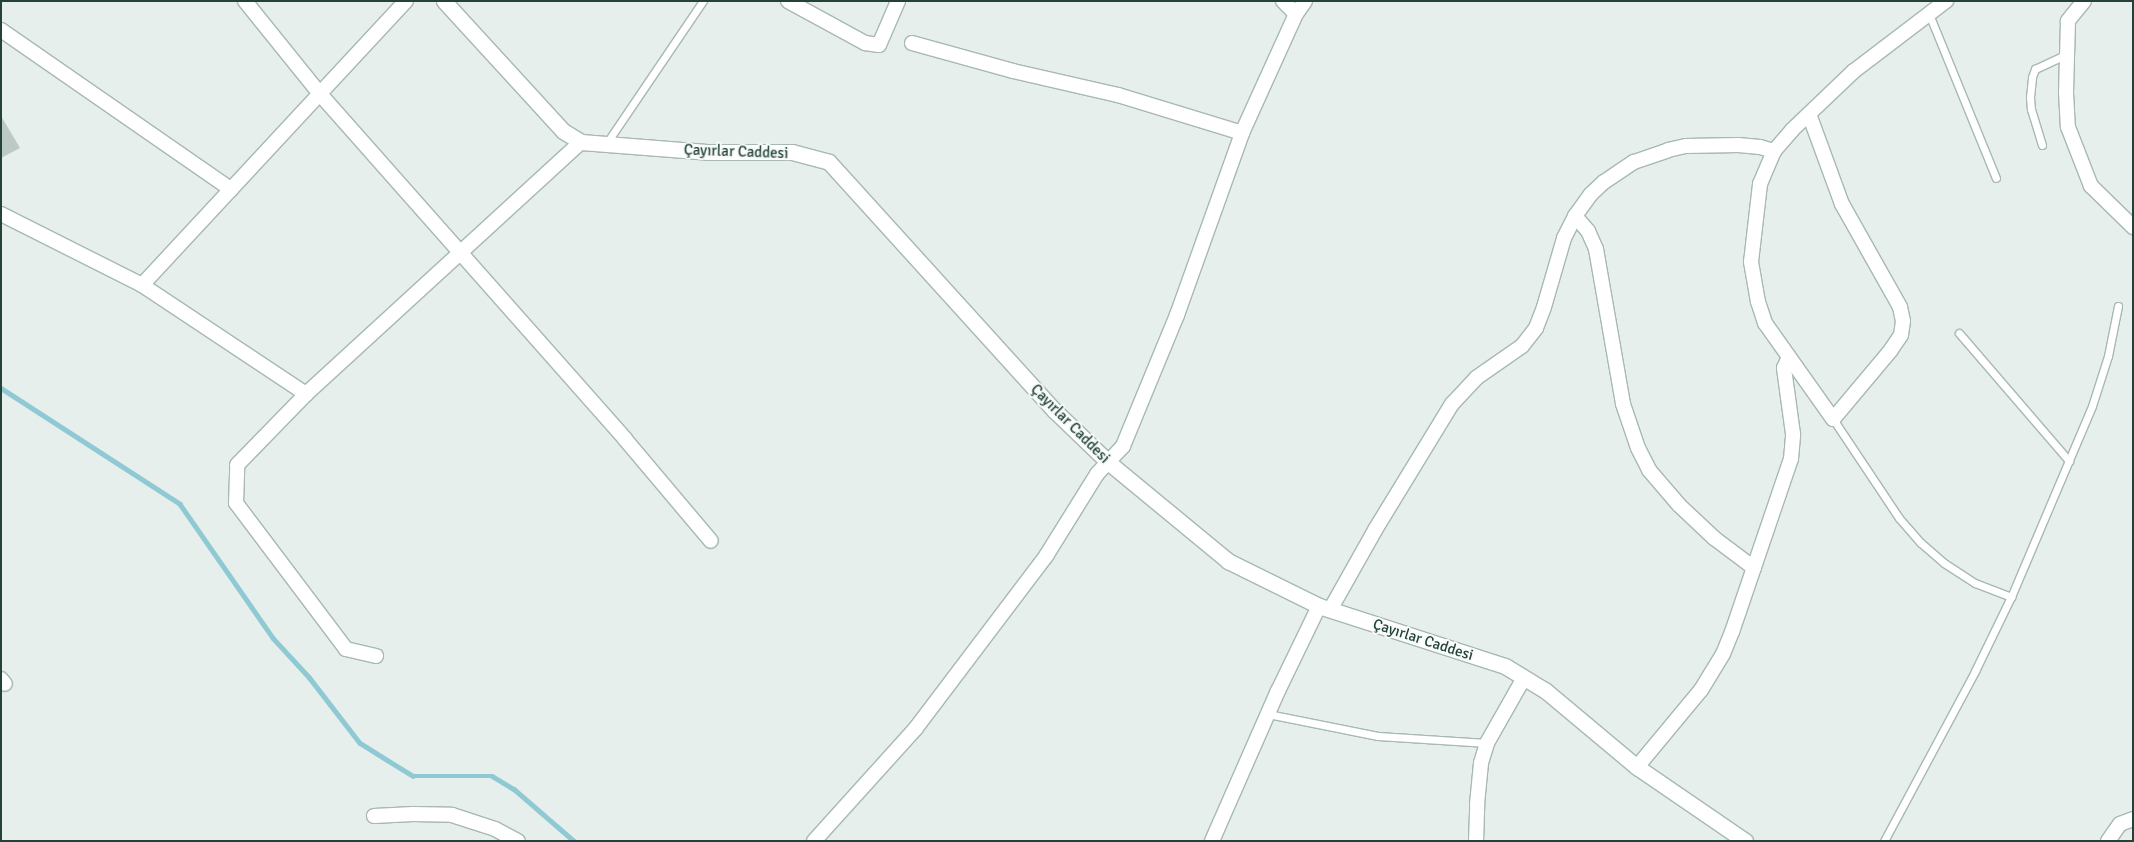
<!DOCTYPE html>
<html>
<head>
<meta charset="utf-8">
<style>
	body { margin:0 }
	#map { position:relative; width:2134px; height:842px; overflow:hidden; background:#e6efeb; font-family:Signika,sans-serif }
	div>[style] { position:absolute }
	.stream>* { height:4.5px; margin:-2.25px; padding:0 2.25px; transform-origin:2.25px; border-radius:2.25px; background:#8ec9d4 }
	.building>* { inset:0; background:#bbcac4 }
	.roads { filter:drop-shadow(1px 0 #a8b8b2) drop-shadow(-1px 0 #a8b8b2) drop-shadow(0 1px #a8b8b2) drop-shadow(0 -1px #a8b8b2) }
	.service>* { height:7px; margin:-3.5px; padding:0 3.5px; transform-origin:3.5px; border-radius:3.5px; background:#fff }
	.minor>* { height:14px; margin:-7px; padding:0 7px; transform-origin:7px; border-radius:7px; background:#fff }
	.tertiary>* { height:15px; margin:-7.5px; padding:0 7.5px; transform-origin:7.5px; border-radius:7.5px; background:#fff }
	span { translate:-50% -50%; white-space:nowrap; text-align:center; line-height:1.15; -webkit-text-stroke:4px #f7fbf9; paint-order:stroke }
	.street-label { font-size:15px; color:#24423a }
	.frame { position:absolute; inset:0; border:2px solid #24423a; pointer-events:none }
</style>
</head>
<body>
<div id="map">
	<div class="stream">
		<div style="left:1px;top:388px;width:213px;rotate:32.9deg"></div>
		<div style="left:180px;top:504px;width:163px;rotate:55.2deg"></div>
		<div style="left:273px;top:638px;width:53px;rotate:47.3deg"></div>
		<div style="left:309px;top:677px;width:83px;rotate:52.3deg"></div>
		<div style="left:360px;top:743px;width:62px;rotate:31.9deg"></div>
		<div style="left:413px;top:776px;width:79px"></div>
		<div style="left:492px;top:776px;width:26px;rotate:31deg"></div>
		<div style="left:514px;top:789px;width:79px;rotate:40.9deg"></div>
	</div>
	<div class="building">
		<div style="clip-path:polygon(1px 116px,20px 148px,1px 158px)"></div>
	</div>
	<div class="roads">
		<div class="service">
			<div style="left:1929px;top:14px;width:177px;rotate:67.8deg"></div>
			<div style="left:606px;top:144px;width:173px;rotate:-55.9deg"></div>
			<div style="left:2042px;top:145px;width:38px;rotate:-107deg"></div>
			<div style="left:2031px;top:109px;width:12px;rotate:-95deg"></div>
			<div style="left:2030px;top:97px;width:20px;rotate:-84deg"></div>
			<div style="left:2032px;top:77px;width:9px;rotate:-69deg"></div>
			<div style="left:2035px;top:69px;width:35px;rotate:-25deg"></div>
			<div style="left:1959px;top:333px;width:169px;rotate:49.3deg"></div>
			<div style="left:1833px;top:419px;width:119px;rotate:56.3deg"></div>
			<div style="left:1899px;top:518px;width:33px;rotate:49deg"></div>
			<div style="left:1921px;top:543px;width:30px;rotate:41deg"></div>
			<div style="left:1944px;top:563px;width:37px;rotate:33deg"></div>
			<div style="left:1975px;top:583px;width:39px;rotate:21deg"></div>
			<div style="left:1268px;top:714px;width:112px;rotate:11.3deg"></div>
			<div style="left:1378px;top:736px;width:109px;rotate:3.7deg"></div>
			<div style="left:1884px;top:841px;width:193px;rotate:-61.8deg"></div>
			<div style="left:1975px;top:671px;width:82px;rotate:-64.1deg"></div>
			<div style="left:2011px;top:597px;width:207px;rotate:-67deg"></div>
			<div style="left:2092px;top:406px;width:52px;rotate:-72.3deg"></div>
			<div style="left:2108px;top:356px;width:51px;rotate:-78.7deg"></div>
		</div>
		<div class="minor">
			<div style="left:245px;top:1px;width:119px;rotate:51.1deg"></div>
			<div style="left:320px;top:94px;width:460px;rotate:48.5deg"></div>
			<div style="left:625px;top:439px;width:133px;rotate:49.9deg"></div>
			<div style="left:788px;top:1px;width:88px;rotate:28.6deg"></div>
			<div style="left:865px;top:43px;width:14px;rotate:8deg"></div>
			<div style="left:879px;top:45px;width:48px;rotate:-66.6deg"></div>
			<div style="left:1283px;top:1px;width:18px;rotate:45deg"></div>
			<div style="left:2084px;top:1px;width:26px;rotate:129deg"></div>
			<div style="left:2068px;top:21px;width:71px;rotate:91.6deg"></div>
			<div style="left:2066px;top:92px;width:35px;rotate:87deg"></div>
			<div style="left:2068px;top:127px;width:63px;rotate:68.7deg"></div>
			<div style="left:2091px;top:186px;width:59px;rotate:44.3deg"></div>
			<div style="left:1px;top:30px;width:280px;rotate:34.7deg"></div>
			<div style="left:912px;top:43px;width:105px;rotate:15.5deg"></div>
			<div style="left:1013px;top:71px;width:108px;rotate:12.9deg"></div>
			<div style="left:1118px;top:95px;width:130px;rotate:17deg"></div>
			<div style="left:1809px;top:114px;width:96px;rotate:69.9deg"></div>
			<div style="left:1842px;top:204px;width:118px;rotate:60.6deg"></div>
			<div style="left:1900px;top:307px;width:14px;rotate:78deg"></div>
			<div style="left:1903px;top:321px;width:14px;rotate:98deg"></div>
			<div style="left:1901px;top:335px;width:18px;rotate:124deg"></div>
			<div style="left:1891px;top:350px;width:90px;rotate:130deg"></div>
			<div style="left:1833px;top:419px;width:118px;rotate:-125.3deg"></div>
			<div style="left:1765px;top:323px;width:22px;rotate:-108deg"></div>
			<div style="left:1758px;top:302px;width:41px;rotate:-99.9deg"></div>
			<div style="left:1751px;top:262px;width:79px;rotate:-83.4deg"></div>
			<div style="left:1760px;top:184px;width:36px;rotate:-67deg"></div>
			<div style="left:1774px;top:151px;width:28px;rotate:-49deg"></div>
			<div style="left:1792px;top:130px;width:86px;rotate:-43.6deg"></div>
			<div style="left:1854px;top:71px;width:116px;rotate:-37.3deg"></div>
			<div style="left:1px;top:214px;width:158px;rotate:26.7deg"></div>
			<div style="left:142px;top:285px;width:197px;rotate:33.6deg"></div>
			<div style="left:1575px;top:216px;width:20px;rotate:49deg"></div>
			<div style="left:1588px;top:231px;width:20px;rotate:66deg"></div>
			<div style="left:1596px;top:249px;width:157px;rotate:80.1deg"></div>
			<div style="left:1623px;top:404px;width:46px;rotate:71.2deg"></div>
			<div style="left:1638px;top:448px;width:25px;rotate:63deg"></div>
			<div style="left:1649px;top:470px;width:46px;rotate:49.4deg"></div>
			<div style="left:1679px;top:505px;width:48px;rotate:43.3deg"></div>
			<div style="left:1714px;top:538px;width:50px;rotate:36.9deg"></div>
			<div style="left:142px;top:285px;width:388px;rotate:-47.1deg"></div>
			<div style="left:1330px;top:610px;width:92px;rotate:-60.6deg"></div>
			<div style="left:1375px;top:530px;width:148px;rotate:-58.6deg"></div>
			<div style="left:1452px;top:404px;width:35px;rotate:-47deg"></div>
			<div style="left:1476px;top:378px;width:56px;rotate:-34.8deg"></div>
			<div style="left:1522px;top:346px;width:23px;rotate:-52deg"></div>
			<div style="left:1536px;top:328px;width:22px;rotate:-69deg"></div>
			<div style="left:1544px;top:307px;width:72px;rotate:-73.8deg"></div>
			<div style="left:1564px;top:238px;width:25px;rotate:-63deg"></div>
			<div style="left:1575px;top:216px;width:27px;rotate:-54deg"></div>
			<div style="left:1591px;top:194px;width:18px;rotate:-43deg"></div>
			<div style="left:1604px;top:182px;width:36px;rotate:-34deg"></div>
			<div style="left:1634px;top:162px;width:36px;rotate:-19deg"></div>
			<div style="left:1668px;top:150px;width:18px;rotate:-13deg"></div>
			<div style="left:1686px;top:146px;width:52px;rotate:-1.1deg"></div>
			<div style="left:1738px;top:145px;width:22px;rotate:5deg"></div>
			<div style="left:1760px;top:147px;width:15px;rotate:16deg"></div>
			<div style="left:376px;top:656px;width:31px;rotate:-167deg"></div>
			<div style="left:346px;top:649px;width:183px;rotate:-127deg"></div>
			<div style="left:236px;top:503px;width:38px;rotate:-88deg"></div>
			<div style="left:237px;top:465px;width:99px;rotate:-45.8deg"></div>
			<div style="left:306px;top:394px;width:373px;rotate:-42.5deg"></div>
			<div style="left:1px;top:679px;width:6px;rotate:51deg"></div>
			<div style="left:1637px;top:767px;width:100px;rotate:-50.3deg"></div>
			<div style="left:1701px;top:690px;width:42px;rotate:-58.6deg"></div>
			<div style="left:1723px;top:654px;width:24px;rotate:-68deg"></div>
			<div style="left:1732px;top:632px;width:183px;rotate:-71.2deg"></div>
			<div style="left:1791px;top:459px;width:25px;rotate:-85deg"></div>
			<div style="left:1793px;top:434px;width:67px;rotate:-97.8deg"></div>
			<div style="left:1784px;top:368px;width:12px;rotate:-66deg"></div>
			<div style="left:374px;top:816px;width:39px;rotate:-3deg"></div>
			<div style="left:413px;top:814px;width:39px;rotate:1deg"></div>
			<div style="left:452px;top:815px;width:45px;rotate:18deg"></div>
			<div style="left:495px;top:829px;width:26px;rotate:28deg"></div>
			<div style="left:814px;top:841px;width:152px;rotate:-47.9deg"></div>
			<div style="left:916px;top:728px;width:216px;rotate:-52.9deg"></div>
			<div style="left:1046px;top:556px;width:97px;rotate:-58.1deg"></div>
			<div style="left:1097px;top:474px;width:38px;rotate:-47deg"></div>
			<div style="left:1123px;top:446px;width:142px;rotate:-67.6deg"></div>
			<div style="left:1177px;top:315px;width:193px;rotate:-70.3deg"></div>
			<div style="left:1242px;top:133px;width:131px;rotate:-65.6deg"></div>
			<div style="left:1296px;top:14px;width:16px;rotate:-55deg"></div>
			<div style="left:1212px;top:841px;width:164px;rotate:-66.3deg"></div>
			<div style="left:1278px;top:691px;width:94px;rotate:-64.2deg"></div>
			<div style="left:1476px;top:841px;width:37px;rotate:-88deg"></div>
			<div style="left:1477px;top:804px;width:41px;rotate:-84.4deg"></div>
			<div style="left:1481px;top:763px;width:21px;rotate:-73deg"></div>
			<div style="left:1487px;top:743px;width:75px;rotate:-60.4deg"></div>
			<div style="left:2108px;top:841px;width:21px;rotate:-55deg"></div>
			<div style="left:2120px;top:824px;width:14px;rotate:-21deg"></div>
		</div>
		<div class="tertiary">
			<div style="left:444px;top:1px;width:176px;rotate:47.5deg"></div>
			<div style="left:563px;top:131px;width:21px;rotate:31deg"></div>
			<div style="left:581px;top:142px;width:126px;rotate:4.5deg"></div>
			<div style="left:707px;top:152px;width:85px"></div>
			<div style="left:792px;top:152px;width:38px;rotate:15deg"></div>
			<div style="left:829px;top:162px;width:336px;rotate:47.8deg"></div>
			<div style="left:1055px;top:411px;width:74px;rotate:43.9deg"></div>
			<div style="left:1108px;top:462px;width:156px;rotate:39.5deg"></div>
			<div style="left:1228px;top:561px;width:102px;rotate:26.3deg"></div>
			<div style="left:1319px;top:606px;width:195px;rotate:17.9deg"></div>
			<div style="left:1505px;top:666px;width:48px;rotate:31.4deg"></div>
			<div style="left:1546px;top:691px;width:119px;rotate:39.9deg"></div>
			<div style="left:1637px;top:767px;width:131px;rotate:34.4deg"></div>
		</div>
	</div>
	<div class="street-label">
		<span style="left:736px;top:152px;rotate:2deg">Çayırlar Caddesi</span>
		<span style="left:1070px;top:424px;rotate:45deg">Çayırlar Caddesi</span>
		<span style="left:1423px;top:640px;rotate:18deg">Çayırlar Caddesi</span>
	</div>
	<div class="frame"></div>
</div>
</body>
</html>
